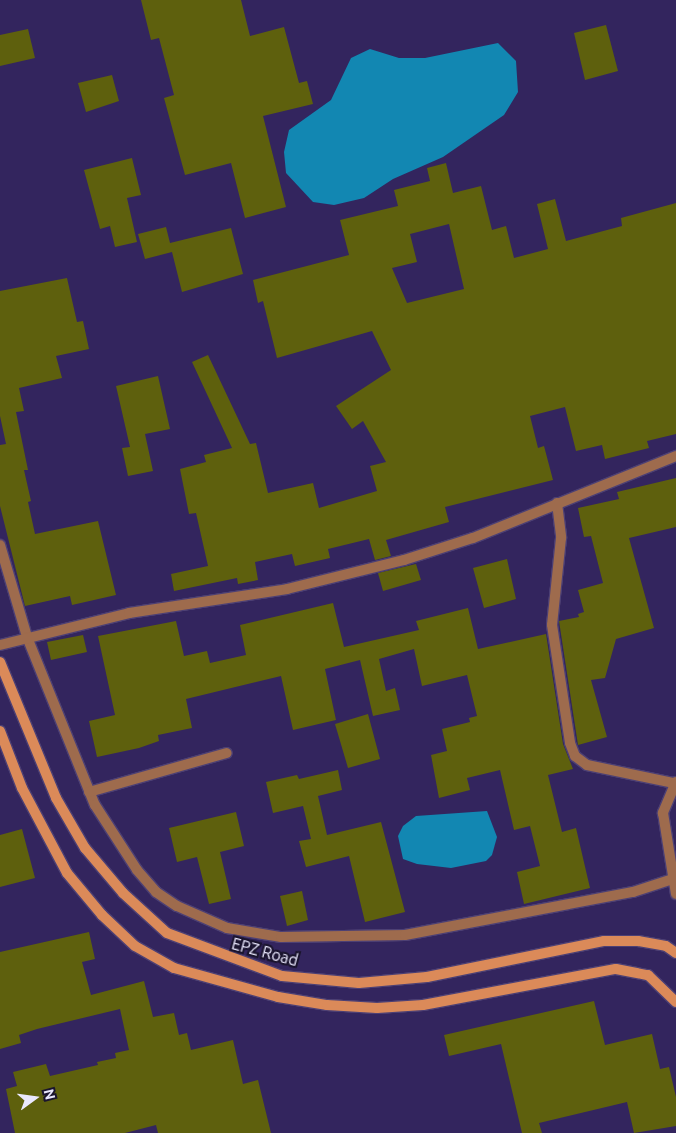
<!DOCTYPE html>
<html>
<head>
<meta charset="utf-8">
<style>
	body { margin:0 }
	#map { position:relative; width:676px; height:1133px; overflow:hidden; background:#33255e; font-family:Ubuntu,sans-serif }
	div>[style] { position:absolute }
	.water>* { inset:0; background:#1287b2 }
	.building>* { inset:0; background:#5e600d }
	.roads { filter:drop-shadow(1px 0 #4d4074) drop-shadow(-1px 0 #4d4074) drop-shadow(0 1px #4d4074) drop-shadow(0 -1px #4d4074) }
	.minor>* { height:10px; margin:-5px; padding:0 5px; transform-origin:5px; border-radius:5px; background:#9e6b4d }
	.tertiary>* { height:10px; margin:-5px; padding:0 5px; transform-origin:5px; border-radius:5px; background:#9e6b4d }
	.secondary>* { height:10px; margin:-5px; padding:0 5px; transform-origin:5px; border-radius:5px; background:#db8a59 }
	span { translate:-50% -50%; white-space:nowrap; text-align:center; line-height:1.15; -webkit-text-stroke:4.5px #1a142e; paint-order:stroke }
	.street-label { font-size:16px; color:#eae8fe }
	.north { position:absolute; left:10px; top:1073px; width:50px; height:50px; -webkit-text-stroke:4px #1a142e; paint-order:stroke; rotate:76deg; font-size:14px; font-weight:700; line-height:20px; text-align:center; color:#eae8fe }
	.north::after { content:''; display:block; margin:auto; width:18px; height:22px; background:#eae8fe; clip-path:polygon(50% 0,100% 100%,50% 72%,0 100%) }
</style>
</head>
<body>
<div id="map">
	<div class="water">
		<div style="clip-path:polygon(498px 43px,516px 61px,518px 92px,504px 115px,443px 157px,393px 179px,364px 198px,334px 205px,313px 202px,286px 173px,284px 152px,289px 130px,331px 100px,351px 58px,370px 49px,399px 58px,425px 58px)"></div>
		<div style="clip-path:polygon(487px 811px,497px 837px,492px 855px,486px 861px,451px 868px,417px 864px,403px 859px,398px 836px,403px 826px,416px 816px)"></div>
	</div>
	<div class="building">
		<div style="clip-path:polygon(141px 0,241px 0,250px 36px,284px 27px,299px 83px,307px 81px,313px 104px,263px 116px,286px 207px,245px 218px,231px 163px,185px 175px,164px 98px,174px 95px,159px 38px,151px 40px)"></div>
		<div style="clip-path:polygon(606px 25px,618px 71px,585px 80px,574px 33px)"></div>
		<div style="clip-path:polygon(28px 29px,35px 58px,0 66px,0 35px)"></div>
		<div style="clip-path:polygon(112px 75px,119px 101px,86px 112px,78px 83px)"></div>
		<div style="clip-path:polygon(132px 158px,141px 195px,127px 198px,137px 242px,115px 247px,110px 226px,100px 229px,84px 170px)"></div>
		<div style="clip-path:polygon(evenodd,446px 163px,453px 193px,481px 186px,492px 230px,506px 226px,514px 258px,548px 249px,537px 204px,555px 199px,566px 241px,622px 226px,621px 218px,676px 203px,676px 434px,647px 441px,649px 448px,605px 459px,602px 445px,576px 451px,565px 407px,530px 416px,538px 448px,544px 446px,553px 480px,445px 507px,449px 522px,386px 540px,391px 556px,375px 560px,369px 539px,328px 549px,330px 558px,295px 566px,292px 554px,255px 562px,258px 580px,238px 584px,237px 578px,174px 591px,171px 574px,208px 566px,196px 513px,189px 514px,180px 469px,206px 462px,204px 455px,232px 448px,192px 362px,208px 355px,250px 444px,256px 443px,268px 493px,313px 483px,319px 508px,377px 491px,370px 466px,386px 462px,363px 421px,352px 429px,336px 406px,391px 370px,372px 331px,277px 358px,263px 301px,258px 303px,253px 280px,349px 255px,340px 220px,398px 206px,394px 190px,430px 181px,427px 168px,446px 163px,449px 224px,464px 289px,407px 303px,392px 268px,417px 262px,410px 234px,449px 224px)"></div>
		<div style="clip-path:polygon(166px 227px,170px 243px,231px 228px,243px 274px,182px 292px,172px 252px,145px 259px,138px 234px)"></div>
		<div style="clip-path:polygon(67px 278px,77px 322px,83px 321px,89px 349px,56px 356px,62px 378px,19px 388px,24px 411px,16px 412px,28px 470px,24px 470px,31px 501px,28px 502px,35px 534px,98px 521px,116px 595px,72px 605px,70px 596px,25px 606px,0 506px,0 445px,6px 444px,0 416px,0 291px)"></div>
		<div style="clip-path:polygon(158px 376px,170px 429px,145px 434px,153px 471px,128px 476px,122px 448px,130px 447px,116px 386px)"></div>
		<div style="clip-path:polygon(676px 478px,676px 527px,629px 538px,654px 628px,616px 639px,605px 678px,591px 680px,607px 737px,578px 745px,559px 621px,579px 617px,578px 614px,584px 612px,578px 590px,603px 583px,591px 536px,584px 537px,578px 508px,619px 499px,617px 492px)"></div>
		<div style="clip-path:polygon(507px 559px,516px 599px,484px 608px,473px 568px)"></div>
		<div style="clip-path:polygon(416px 564px,421px 580px,383px 591px,378px 573px)"></div>
		<div style="clip-path:polygon(333px 603px,344px 647px,419px 630px,416px 621px,468px 608px,478px 649px,546px 634px,563px 744px,573px 769px,548px 775px,562px 832px,576px 828px,590px 888px,524px 904px,517px 872px,540px 866px,530px 826px,514px 830px,500px 770px,467px 778px,470px 790px,439px 798px,431px 755px,447px 751px,442px 729px,470px 722px,469px 718px,477px 716px,467px 675px,422px 686px,414px 649px,379px 659px,386px 691px,395px 688px,400px 710px,373px 716px,360px 660px,325px 669px,336px 720px,293px 730px,281px 676px,186px 699px,192px 728px,158px 735px,159px 741px,139px 748px,97px 757px,89px 721px,115px 715px,98px 636px,176px 621px,184px 656px,207px 651px,210px 663px,246px 655px,240px 625px)"></div>
		<div style="clip-path:polygon(83px 635px,87px 652px,51px 660px,47px 642px)"></div>
		<div style="clip-path:polygon(368px 714px,380px 759px,348px 768px,335px 724px)"></div>
		<div style="clip-path:polygon(338px 770px,342px 790px,318px 796px,327px 835px,381px 822px,405px 912px,365px 922px,349px 856px,306px 867px,299px 841px,311px 839px,303px 806px,273px 813px,266px 782px,297px 775px,299px 779px)"></div>
		<div style="clip-path:polygon(236px 812px,244px 846px,220px 852px,231px 899px,209px 904px,197px 857px,177px 862px,169px 828px)"></div>
		<div style="clip-path:polygon(22px 829px,35px 878px,0 887px,0 835px)"></div>
		<div style="clip-path:polygon(302px 891px,308px 920px,287px 926px,280px 896px)"></div>
		<div style="clip-path:polygon(89px 932px,95px 959px,82px 962px,91px 995px,144px 981px,153px 1017px,174px 1013px,179px 1035px,187px 1033px,191px 1050px,233px 1040px,243px 1084px,258px 1080px,271px 1133px,158px 1133px,156px 1125px,125px 1133px,15px 1133px,6px 1089px,17px 1086px,13px 1072px,46px 1064px,50px 1076px,98px 1065px,97px 1062px,116px 1058px,115px 1053px,129px 1050px,120px 1009px,37px 1029px,19px 1035px,21px 1043px,0 1049px,0 952px)"></div>
		<div style="clip-path:polygon(594px 1001px,605px 1045px,652px 1034px,660px 1069px,669px 1067px,676px 1097px,676px 1126px,634px 1133px,627px 1102px,539px 1123px,542px 1133px,522px 1133px,501px 1044px,449px 1056px,444px 1035px)"></div>
	</div>
	<div class="roads">
		<div class="minor">
			<div style="left:557px;top:503px;width:35px;rotate:83deg"></div>
			<div style="left:561px;top:538px;width:87px;rotate:95.9deg"></div>
			<div style="left:552px;top:625px;width:119px;rotate:81.3deg"></div>
			<div style="left:570px;top:743px;width:14px;rotate:69deg"></div>
			<div style="left:575px;top:756px;width:15px;rotate:37deg"></div>
			<div style="left:587px;top:765px;width:89px;rotate:11.7deg"></div>
			<div style="left:0;top:545px;width:96px;rotate:73.6deg"></div>
			<div style="left:27px;top:637px;width:181px;rotate:68deg"></div>
			<div style="left:95px;top:805px;width:77px;rotate:57.1deg"></div>
			<div style="left:137px;top:870px;width:29px;rotate:49deg"></div>
			<div style="left:156px;top:892px;width:25px;rotate:34deg"></div>
			<div style="left:177px;top:906px;width:55px;rotate:23.7deg"></div>
			<div style="left:227px;top:928px;width:55px;rotate:9.5deg"></div>
			<div style="left:281px;top:937px;width:124px;rotate:-0.9deg"></div>
			<div style="left:405px;top:935px;width:232px;rotate:-10.7deg"></div>
			<div style="left:633px;top:892px;width:45px;rotate:-18deg"></div>
			<div style="left:0;top:645px;width:133px;rotate:-13.9deg"></div>
			<div style="left:129px;top:613px;width:160px;rotate:-8.6deg"></div>
			<div style="left:287px;top:589px;width:121px;rotate:-13.9deg"></div>
			<div style="left:404px;top:560px;width:72px;rotate:-17.7deg"></div>
			<div style="left:473px;top:538px;width:219px;rotate:-22deg"></div>
			<div style="left:89px;top:792px;width:143px;rotate:-15.8deg"></div>
		</div>
		<div class="tertiary">
			<div style="left:676px;top:782px;width:34px;rotate:113deg"></div>
			<div style="left:663px;top:813px;width:82px;rotate:80.9deg"></div>
		</div>
		<div class="secondary">
			<div style="left:0;top:662px;width:147px;rotate:67.6deg"></div>
			<div style="left:56px;top:798px;width:58px;rotate:59.9deg"></div>
			<div style="left:85px;top:848px;width:59px;rotate:49.8deg"></div>
			<div style="left:123px;top:893px;width:59px;rotate:42.3deg"></div>
			<div style="left:167px;top:933px;width:123px;rotate:20.5deg"></div>
			<div style="left:282px;top:976px;width:77px;rotate:5.2deg"></div>
			<div style="left:359px;top:983px;width:68px;rotate:-5deg"></div>
			<div style="left:427px;top:977px;width:181px;rotate:-11.5deg"></div>
			<div style="left:604px;top:941px;width:34px"></div>
			<div style="left:638px;top:941px;width:28px;rotate:10deg"></div>
			<div style="left:666px;top:946px;width:12px;rotate:35deg"></div>
			<div style="left:0;top:731px;width:61px;rotate:68.9deg"></div>
			<div style="left:22px;top:788px;width:96px;rotate:62.1deg"></div>
			<div style="left:67px;top:873px;width:55px;rotate:50.2deg"></div>
			<div style="left:102px;top:915px;width:45px;rotate:43.2deg"></div>
			<div style="left:135px;top:946px;width:45px;rotate:29.4deg"></div>
			<div style="left:174px;top:968px;width:108px;rotate:15.6deg"></div>
			<div style="left:278px;top:997px;width:50px;rotate:9.3deg"></div>
			<div style="left:327px;top:1005px;width:50px;rotate:3.4deg"></div>
			<div style="left:377px;top:1008px;width:46px;rotate:-3.7deg"></div>
			<div style="left:423px;top:1005px;width:196px;rotate:-10.6deg"></div>
			<div style="left:616px;top:969px;width:33px;rotate:11deg"></div>
			<div style="left:648px;top:975px;width:39px;rotate:44deg"></div>
		</div>
	</div>
	<div class="street-label">
		<span style="left:265px;top:952px;rotate:15deg">EPZ Road</span>
	</div>
	<div class="north">N</div>
</div>
</body>
</html>
